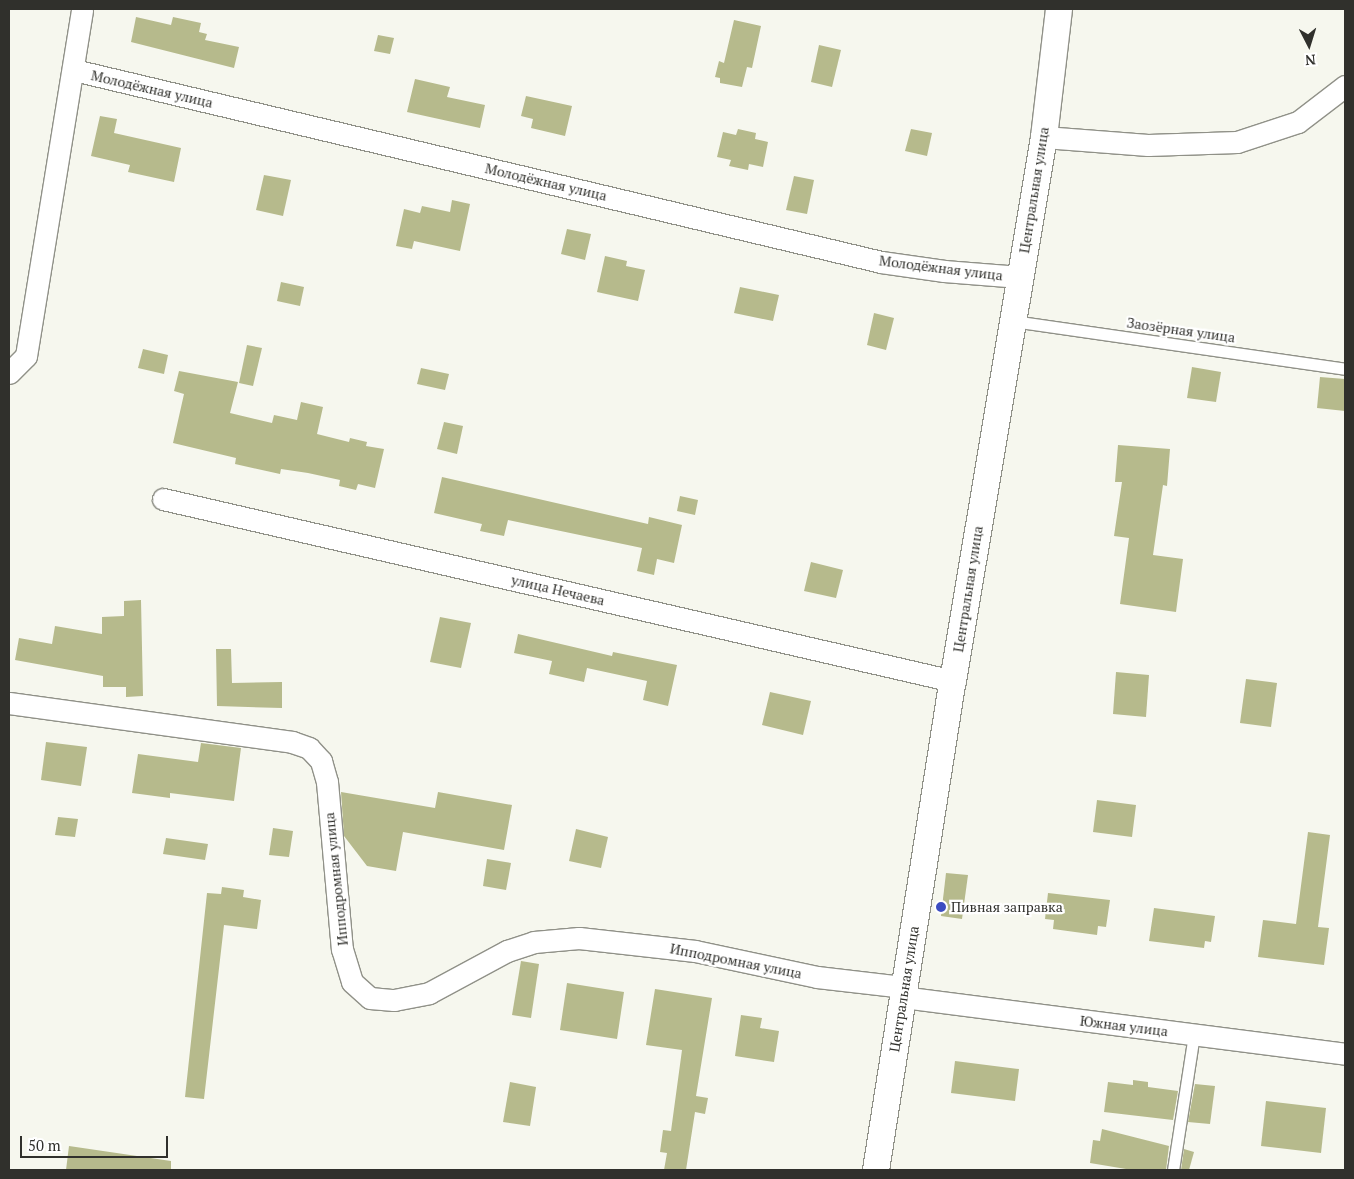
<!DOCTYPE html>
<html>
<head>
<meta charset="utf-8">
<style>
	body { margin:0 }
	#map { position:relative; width:1354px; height:1179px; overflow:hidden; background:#f6f7ee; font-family:"PT Serif",serif }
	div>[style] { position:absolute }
	.building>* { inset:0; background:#b6ba8c }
	.roads { filter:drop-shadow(1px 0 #909188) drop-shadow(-1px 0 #909188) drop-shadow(0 1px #909188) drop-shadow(0 -1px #909188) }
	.service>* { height:11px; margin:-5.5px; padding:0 5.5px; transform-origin:5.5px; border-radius:5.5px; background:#fff }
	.minor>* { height:21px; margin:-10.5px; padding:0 10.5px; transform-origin:10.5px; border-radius:10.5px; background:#fff }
	.tertiary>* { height:26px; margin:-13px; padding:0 13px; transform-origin:13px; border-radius:13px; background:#fff }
	.dots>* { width:14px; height:14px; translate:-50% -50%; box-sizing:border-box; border:2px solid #fff; border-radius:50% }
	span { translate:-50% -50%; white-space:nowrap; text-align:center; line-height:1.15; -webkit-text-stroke:4.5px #fff; paint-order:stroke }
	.street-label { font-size:14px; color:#30302c }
	.poi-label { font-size:14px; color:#30302c }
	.left { translate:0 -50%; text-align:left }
	.frame { position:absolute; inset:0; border:10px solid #30302c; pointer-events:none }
	.north { position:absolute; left:1284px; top:20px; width:50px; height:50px; -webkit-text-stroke:4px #fff; paint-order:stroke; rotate:175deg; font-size:14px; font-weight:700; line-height:20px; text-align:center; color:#30302c }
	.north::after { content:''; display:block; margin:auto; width:18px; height:22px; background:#30302c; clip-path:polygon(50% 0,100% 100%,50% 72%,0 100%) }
	.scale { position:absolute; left:20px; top:1136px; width:148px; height:22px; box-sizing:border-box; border:2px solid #30302c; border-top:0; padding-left:6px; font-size:15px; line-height:18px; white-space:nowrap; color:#30302c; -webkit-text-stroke:4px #fff; paint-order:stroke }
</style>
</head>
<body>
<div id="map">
	<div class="building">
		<div style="clip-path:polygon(136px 17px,171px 25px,173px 17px,201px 23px,199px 32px,207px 34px,205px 40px,239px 47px,234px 68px,131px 42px)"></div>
		<div style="clip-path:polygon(734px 20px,761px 26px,752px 68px,747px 67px,742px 87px,720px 83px,720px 78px,715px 77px,719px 61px,724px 63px)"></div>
		<div style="clip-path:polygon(378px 35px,394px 38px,390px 54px,374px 51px)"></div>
		<div style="clip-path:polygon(819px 45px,841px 50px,832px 87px,811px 82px)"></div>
		<div style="clip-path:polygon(415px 79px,450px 87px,447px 97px,485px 105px,480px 128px,407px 112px)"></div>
		<div style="clip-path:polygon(526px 96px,572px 106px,565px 136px,531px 128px,533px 119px,521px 116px)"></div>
		<div style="clip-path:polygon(100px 116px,117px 119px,114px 133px,181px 148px,174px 182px,128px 172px,130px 165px,91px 156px)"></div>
		<div style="clip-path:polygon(738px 129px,756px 133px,755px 139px,768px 142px,763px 167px,749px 164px,748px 170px,729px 166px,731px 160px,717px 157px,723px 132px,736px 135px)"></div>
		<div style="clip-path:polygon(911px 129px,932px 133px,927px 156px,905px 151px)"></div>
		<div style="clip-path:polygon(264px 175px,291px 180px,283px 216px,256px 210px)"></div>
		<div style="clip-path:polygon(794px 176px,814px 180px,807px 214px,786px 210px)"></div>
		<div style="clip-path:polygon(452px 200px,470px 204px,460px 251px,414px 241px,412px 249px,396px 246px,404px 209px,420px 213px,422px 206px,450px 212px)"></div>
		<div style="clip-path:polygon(567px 229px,591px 234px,585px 260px,561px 254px)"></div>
		<div style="clip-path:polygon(605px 256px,627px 261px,626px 266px,645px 270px,638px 301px,597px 292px)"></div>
		<div style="clip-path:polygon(281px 282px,304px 287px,300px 306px,277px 301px)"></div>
		<div style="clip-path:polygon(740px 287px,779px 295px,773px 321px,734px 313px)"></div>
		<div style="clip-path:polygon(874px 313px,894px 318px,886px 350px,867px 345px)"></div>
		<div style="clip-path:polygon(247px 345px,262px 348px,253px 386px,239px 383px)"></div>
		<div style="clip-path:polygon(143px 349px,168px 355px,164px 374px,138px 368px)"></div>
		<div style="clip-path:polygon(1192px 367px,1221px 372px,1216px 402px,1187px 398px)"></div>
		<div style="clip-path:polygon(421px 368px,449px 374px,445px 390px,417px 384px)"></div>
		<div style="clip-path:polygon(179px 371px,238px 382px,230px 413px,272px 423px,274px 415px,297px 420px,301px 402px,323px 407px,317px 434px,349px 442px,350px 438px,367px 442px,366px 446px,384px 449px,375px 488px,358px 484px,356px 490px,339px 486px,340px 480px,308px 473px,281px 469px,280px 474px,235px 464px,236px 458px,173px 443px,184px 394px,174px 391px)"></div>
		<div style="clip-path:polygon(1320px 377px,1345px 379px,1345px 411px,1317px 408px)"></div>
		<div style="clip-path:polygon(444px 422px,463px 426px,457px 454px,437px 449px)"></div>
		<div style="clip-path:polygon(1118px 445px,1170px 449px,1167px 486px,1163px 485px,1153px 555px,1183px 559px,1176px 612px,1120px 604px,1129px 538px,1114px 536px,1122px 482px,1115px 482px)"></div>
		<div style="clip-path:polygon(442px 477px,648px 524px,649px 517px,682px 525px,674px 563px,657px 559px,654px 575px,637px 571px,642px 548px,508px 520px,504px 536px,480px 531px,482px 524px,434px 513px)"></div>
		<div style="clip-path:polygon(680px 496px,698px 500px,695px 515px,677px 511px)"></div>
		<div style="clip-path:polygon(811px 562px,843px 570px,836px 598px,804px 591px)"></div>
		<div style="clip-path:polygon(141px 600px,143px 696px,126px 697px,126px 687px,103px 687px,103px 676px,15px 660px,19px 638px,52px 644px,55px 626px,102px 634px,102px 617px,124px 616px,124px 601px)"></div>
		<div style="clip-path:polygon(440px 617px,471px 623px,461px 668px,430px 662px)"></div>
		<div style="clip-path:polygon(518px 634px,612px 656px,613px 652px,677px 665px,668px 706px,643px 700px,647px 681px,587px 668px,584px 682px,549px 674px,552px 661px,514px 653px)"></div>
		<div style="clip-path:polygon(216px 649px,231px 649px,232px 683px,282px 682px,282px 708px,217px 706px)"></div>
		<div style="clip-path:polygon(1116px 672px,1149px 675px,1146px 717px,1113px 714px)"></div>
		<div style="clip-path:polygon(1246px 679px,1277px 683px,1271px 727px,1240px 723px)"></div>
		<div style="clip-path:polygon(770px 692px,811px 701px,803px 735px,762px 725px)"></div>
		<div style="clip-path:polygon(46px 742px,87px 747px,81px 786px,41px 780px)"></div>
		<div style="clip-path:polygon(201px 743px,241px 748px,234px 801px,170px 793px,170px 798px,132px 793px,138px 754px,198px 762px)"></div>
		<div style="clip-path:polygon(341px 792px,435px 808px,438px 792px,512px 805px,504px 850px,403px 832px,396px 871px,367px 866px,344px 836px)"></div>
		<div style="clip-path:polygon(1097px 800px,1136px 805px,1132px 837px,1093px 832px)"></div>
		<div style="clip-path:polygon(58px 817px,78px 819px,75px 837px,55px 835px)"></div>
		<div style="clip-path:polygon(273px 828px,293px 831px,289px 857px,269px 855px)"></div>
		<div style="clip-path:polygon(576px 829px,608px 837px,601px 868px,569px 861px)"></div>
		<div style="clip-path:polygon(1308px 832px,1330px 835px,1318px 927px,1329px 928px,1324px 965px,1258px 957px,1263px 920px,1296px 924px)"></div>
		<div style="clip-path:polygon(166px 838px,208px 844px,205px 860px,163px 854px)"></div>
		<div style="clip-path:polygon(487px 859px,511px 863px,506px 890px,483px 886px)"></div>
		<div style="clip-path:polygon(946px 873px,968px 875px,962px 919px,941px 916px)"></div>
		<div style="clip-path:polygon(222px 887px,244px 890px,243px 897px,261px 900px,257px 929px,224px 925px,204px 1099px,185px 1097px,207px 893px,221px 894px)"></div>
		<div style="clip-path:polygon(1048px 893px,1110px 900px,1106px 927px,1098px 926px,1097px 935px,1053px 929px,1054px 920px,1045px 919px)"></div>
		<div style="clip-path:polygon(1154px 908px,1215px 916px,1211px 942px,1205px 941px,1204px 948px,1149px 941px)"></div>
		<div style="clip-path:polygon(521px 961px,539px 964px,531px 1018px,512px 1015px)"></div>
		<div style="clip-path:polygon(567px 983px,624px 992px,617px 1039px,560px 1030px)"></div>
		<div style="clip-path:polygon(655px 989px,712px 998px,696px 1096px,708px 1098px,705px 1114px,695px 1112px,686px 1170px,664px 1170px,667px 1153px,660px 1152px,663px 1130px,671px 1131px,682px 1050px,646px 1045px)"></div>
		<div style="clip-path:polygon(741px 1015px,762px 1018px,760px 1028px,779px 1031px,774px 1062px,735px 1056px)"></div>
		<div style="clip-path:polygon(955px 1061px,1019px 1069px,1015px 1101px,951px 1093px)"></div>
		<div style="clip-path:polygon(1133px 1080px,1148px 1082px,1148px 1087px,1178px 1091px,1173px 1120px,1104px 1112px,1108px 1082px,1133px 1085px)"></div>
		<div style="clip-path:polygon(510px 1082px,536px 1087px,530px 1126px,503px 1122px)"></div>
		<div style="clip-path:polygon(1195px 1084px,1215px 1086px,1210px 1124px,1188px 1122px)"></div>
		<div style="clip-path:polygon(1266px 1101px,1326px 1108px,1321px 1153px,1261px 1146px)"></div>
		<div style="clip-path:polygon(1102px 1129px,1169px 1146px,1166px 1170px,1132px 1170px,1090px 1163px,1093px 1140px,1100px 1141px)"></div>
		<div style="clip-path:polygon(69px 1146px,171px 1161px,171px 1170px,66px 1170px)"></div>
		<div style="clip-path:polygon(1184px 1149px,1194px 1152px,1189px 1170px,1181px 1170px)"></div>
	</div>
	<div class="roads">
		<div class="service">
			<div style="left:1013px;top:321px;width:335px;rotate:8.2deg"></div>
			<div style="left:1173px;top:1170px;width:137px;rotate:-81.2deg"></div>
		</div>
		<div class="minor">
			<div style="left:74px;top:70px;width:830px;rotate:13.38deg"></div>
			<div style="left:881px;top:262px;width:64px;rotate:8.1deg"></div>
			<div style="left:944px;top:271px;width:76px;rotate:4.5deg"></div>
			<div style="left:1044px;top:137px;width:104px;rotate:4.4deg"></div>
			<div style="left:1148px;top:145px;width:89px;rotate:-1.9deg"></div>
			<div style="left:1237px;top:142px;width:64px;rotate:-18.2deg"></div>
			<div style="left:1298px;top:122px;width:59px;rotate:-37.5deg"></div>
			<div style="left:9px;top:373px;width:24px;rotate:-45deg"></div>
			<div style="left:26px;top:356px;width:351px;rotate:-80.8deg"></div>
			<div style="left:163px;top:499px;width:811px;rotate:12.97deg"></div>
			<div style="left:9px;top:703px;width:286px;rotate:7.8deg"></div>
			<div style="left:292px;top:742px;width:18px;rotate:19deg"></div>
			<div style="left:309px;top:748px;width:18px;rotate:47deg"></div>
			<div style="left:321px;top:761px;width:22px;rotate:74deg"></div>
			<div style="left:327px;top:782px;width:168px;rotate:84.9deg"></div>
			<div style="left:342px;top:949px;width:34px;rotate:73deg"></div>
			<div style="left:352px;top:982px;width:24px;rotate:42deg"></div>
			<div style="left:370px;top:998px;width:24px;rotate:5deg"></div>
			<div style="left:394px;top:1000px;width:36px;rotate:-11deg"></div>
			<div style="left:429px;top:993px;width:89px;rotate:-28.3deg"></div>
			<div style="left:507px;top:951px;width:28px;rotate:-18deg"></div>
			<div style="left:534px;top:942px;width:45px;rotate:-5.1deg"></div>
			<div style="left:579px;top:938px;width:117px;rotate:6.4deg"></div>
			<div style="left:695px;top:951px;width:125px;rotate:12deg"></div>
			<div style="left:817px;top:977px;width:88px;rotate:6.6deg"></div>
			<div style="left:902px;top:997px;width:447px;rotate:7.3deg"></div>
		</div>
		<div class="tertiary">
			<div style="left:876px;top:1170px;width:495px;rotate:-81.1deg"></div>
			<div style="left:953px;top:681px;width:552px;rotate:-80.5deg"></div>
			<div style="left:1044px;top:137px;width:129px;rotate:-83.3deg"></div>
		</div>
	</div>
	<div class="dots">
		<div style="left:941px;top:907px;background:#3c4dc1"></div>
	</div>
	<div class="street-label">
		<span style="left:152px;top:89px;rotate:13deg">Молодёжная улица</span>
		<span style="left:546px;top:182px;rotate:13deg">Молодёжная улица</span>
		<span style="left:1034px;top:190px;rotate:-81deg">Центральная улица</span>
		<span style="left:941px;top:268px;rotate:7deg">Молодёжная улица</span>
		<span style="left:1181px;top:330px;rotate:8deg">Заозёрная улица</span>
		<span style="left:968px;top:589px;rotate:-81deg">Центральная улица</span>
		<span style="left:558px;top:590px;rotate:13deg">улица Нечаева</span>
		<span style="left:336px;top:879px;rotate:-96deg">Ипподромная улица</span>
		<span style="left:736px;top:961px;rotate:11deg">Ипподромная улица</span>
		<span style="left:904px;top:989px;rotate:-81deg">Центральная улица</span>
		<span style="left:1124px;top:1026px;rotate:7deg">Южная улица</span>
	</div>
	<div class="poi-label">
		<span class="left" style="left:951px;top:907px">Пивная заправка</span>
	</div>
	<div class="frame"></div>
	<div class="north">N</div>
	<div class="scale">50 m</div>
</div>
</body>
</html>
